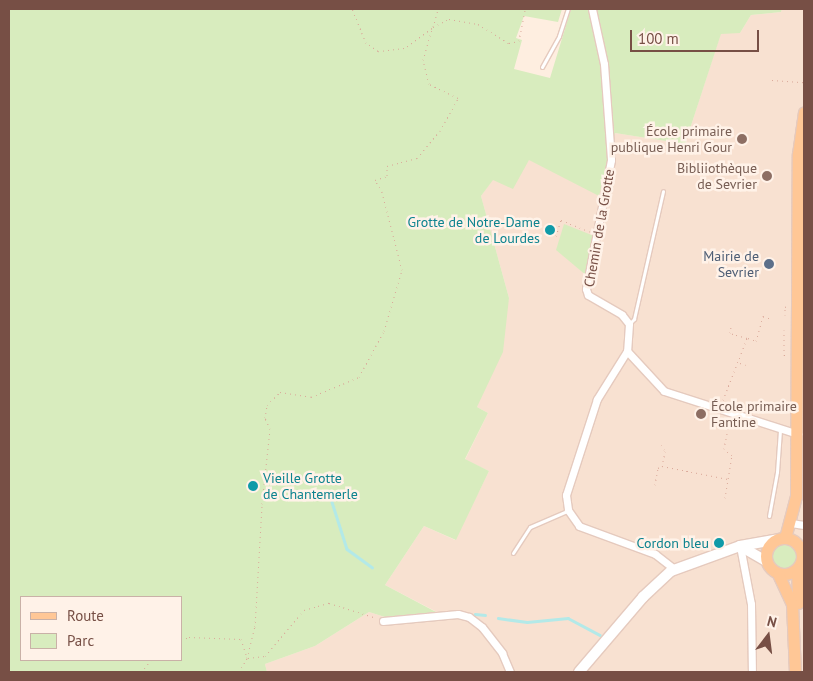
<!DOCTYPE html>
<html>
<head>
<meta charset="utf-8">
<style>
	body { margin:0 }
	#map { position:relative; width:813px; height:681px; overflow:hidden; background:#feeee0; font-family:"PT Sans",sans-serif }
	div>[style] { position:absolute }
	.residential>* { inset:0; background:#f8e1d1 }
	.green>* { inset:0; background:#d8ecbe }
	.round { border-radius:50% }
	.stream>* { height:2.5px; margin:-1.25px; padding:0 1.25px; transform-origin:1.25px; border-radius:1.25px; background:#b3e9e8 }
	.path>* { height:1px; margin-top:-0.5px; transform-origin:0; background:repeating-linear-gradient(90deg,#daa899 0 1px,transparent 0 5px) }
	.roads { filter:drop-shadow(1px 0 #e5cabe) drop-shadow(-1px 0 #e5cabe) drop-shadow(0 1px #e5cabe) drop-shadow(0 -1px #e5cabe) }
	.lane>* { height:3px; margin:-1.5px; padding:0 1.5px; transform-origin:1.5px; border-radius:1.5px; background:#fff }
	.street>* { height:7px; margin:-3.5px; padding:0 3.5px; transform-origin:3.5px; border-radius:3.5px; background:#fff }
	.secondary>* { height:10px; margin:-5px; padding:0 5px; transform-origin:5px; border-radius:5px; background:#fff }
	.primary>* { height:11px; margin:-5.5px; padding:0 5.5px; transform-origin:5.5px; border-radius:5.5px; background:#ffc796 }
	.primary>.ring { margin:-5.5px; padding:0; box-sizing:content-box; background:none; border:11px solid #ffc796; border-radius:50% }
	.dots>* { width:14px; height:14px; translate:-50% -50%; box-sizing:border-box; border:2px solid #fff2e8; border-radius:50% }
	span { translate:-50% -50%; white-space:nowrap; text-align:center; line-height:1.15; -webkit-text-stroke:5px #fff2e8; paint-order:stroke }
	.education-label { font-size:14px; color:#785e54 }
	.right { translate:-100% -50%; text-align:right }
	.left { translate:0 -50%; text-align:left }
	.culture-label { font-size:14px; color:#0d838f }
	.street-label { font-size:14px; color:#774f45 }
	.service-label { font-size:14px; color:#4e5e75 }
	.frame { position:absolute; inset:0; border:10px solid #774f45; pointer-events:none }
	.legend { position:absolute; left:20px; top:596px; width:162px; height:65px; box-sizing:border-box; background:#fff2e8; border:1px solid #c9b1a7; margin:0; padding:6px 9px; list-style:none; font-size:15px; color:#774f45 }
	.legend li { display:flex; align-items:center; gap:10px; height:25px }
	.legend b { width:25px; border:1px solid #c9b1a7 }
	.north { position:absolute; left:743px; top:611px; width:50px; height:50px; -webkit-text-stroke:4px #fff2e8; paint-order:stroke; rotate:15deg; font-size:14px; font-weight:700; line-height:20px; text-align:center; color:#774f45 }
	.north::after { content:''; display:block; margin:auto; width:18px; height:22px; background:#774f45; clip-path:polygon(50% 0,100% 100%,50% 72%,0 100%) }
	.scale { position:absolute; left:630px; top:30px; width:129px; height:22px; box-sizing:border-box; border:2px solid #774f45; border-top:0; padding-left:6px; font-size:15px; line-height:18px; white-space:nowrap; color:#774f45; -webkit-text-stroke:4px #fff2e8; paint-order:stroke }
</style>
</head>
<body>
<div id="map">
	<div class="residential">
		<div style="clip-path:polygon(782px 9px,804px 9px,804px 672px,267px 672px,265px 664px,315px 646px,369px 612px,385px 617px,435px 611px,385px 585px,424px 526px,455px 540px,489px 471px,465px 460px,488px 413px,477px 407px,509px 298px,481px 196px,493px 179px,529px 160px,615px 133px,685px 144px,721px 33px,740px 33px,751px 15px,781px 12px)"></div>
	</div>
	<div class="green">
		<div style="clip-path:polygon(evenodd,9px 9px,562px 9px,558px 22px,524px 16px,516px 38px,522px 40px,514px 69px,550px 78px,571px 9px,782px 9px,781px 12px,751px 15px,740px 33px,721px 34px,685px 144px,615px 133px,599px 196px,529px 160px,513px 189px,493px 180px,481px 196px,509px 298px,503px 352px,477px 407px,488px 413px,465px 459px,489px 471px,456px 540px,424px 526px,385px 585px,436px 612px,385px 617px,369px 612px,315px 646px,265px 664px,267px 672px,9px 672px,9px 9px,21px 597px,181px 597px,181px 660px,21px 660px,21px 597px)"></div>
		<div style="clip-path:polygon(564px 224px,594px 236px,587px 276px,556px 250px)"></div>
		<div class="round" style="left:772px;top:545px;width:24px;height:24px"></div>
	</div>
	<div class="stream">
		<div style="left:332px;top:502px;width:49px;rotate:72.3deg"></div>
		<div style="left:347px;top:549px;width:31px;rotate:36deg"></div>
		<div style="left:475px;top:614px;width:10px;rotate:6deg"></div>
		<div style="left:498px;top:618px;width:29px;rotate:8deg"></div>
		<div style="left:527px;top:622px;width:41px;rotate:-5.6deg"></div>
		<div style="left:568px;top:618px;width:36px;rotate:28deg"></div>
	</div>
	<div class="path">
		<div style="left:433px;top:27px;width:18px;rotate:-27deg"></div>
		<div style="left:449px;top:19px;width:29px;rotate:10deg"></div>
		<div style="left:478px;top:24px;width:36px;rotate:32deg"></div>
		<div style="left:509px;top:43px;width:10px;rotate:-11deg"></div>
		<div style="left:519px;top:41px;width:33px;rotate:-79deg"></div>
		<div style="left:433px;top:27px;width:19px;rotate:-74deg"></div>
		<div style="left:772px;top:80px;width:32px;rotate:4deg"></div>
		<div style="left:556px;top:236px;width:17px;rotate:-73deg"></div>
		<div style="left:561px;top:220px;width:31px;rotate:22deg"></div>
		<div style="left:785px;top:315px;width:8px;rotate:-90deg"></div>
		<div style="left:785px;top:307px;width:2px;rotate:-27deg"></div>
		<div style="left:784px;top:330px;width:25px;rotate:90deg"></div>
		<div style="left:784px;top:355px;width:3px"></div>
		<div style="left:748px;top:338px;width:9px;rotate:21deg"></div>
		<div style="left:756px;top:341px;width:26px;rotate:-74deg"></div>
		<div style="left:763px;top:316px;width:9px;rotate:21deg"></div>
		<div style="left:740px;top:363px;width:6px;rotate:18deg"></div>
		<div style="left:723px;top:400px;width:66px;rotate:-68.8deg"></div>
		<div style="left:747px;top:338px;width:18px;rotate:-164deg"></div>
		<div style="left:730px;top:333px;width:6px;rotate:-81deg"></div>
		<div style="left:661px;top:445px;width:7px;rotate:56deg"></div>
		<div style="left:665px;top:451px;width:15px;rotate:101deg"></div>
		<div style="left:662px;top:466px;width:67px;rotate:11.1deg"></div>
		<div style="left:655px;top:485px;width:17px;rotate:-80deg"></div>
		<div style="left:658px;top:468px;width:4px;rotate:-27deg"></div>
		<div style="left:725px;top:498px;width:44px;rotate:-80.8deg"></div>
		<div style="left:732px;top:455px;width:10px;rotate:-143deg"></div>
		<div style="left:724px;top:449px;width:31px;rotate:-79deg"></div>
		<div style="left:181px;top:640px;width:9px;rotate:-21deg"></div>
		<div style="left:189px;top:637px;width:52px;rotate:2.2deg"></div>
		<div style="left:241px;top:639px;width:19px;rotate:72deg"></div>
		<div style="left:248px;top:658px;width:17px;rotate:-7deg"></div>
		<div style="left:265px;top:656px;width:60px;rotate:-49.7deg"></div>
		<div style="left:304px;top:610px;width:26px;rotate:-16deg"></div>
		<div style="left:329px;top:603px;width:50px;rotate:17.4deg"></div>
		<div style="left:141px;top:672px;width:16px;rotate:-50deg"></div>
		<div style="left:239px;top:672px;width:16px;rotate:-60deg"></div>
		<div style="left:247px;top:658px;width:32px;rotate:-76deg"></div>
		<div style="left:255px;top:627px;width:123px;rotate:-86.7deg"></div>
		<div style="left:262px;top:504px;width:75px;rotate:-83.9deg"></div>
		<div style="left:270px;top:429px;width:12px;rotate:-114deg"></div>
		<div style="left:265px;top:418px;width:13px;rotate:-81deg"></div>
		<div style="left:267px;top:405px;width:18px;rotate:-45deg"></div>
		<div style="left:280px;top:392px;width:31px;rotate:9deg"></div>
		<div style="left:311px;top:397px;width:52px;rotate:-22.6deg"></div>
		<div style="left:359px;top:377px;width:52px;rotate:-61.5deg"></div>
		<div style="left:384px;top:331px;width:64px;rotate:-73.6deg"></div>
		<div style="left:402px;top:270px;width:81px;rotate:-104.4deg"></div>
		<div style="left:382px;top:192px;width:14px;rotate:-120deg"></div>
		<div style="left:375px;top:180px;width:13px;rotate:-18deg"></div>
		<div style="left:387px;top:176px;width:10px;rotate:-90deg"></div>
		<div style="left:387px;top:166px;width:31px;rotate:-15deg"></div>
		<div style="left:417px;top:158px;width:35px;rotate:-50deg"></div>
		<div style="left:440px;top:131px;width:38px;rotate:-61deg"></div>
		<div style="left:458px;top:98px;width:32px;rotate:-154deg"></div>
		<div style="left:429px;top:84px;width:25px;rotate:-104deg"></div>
		<div style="left:423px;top:60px;width:33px;rotate:-74deg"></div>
		<div style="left:432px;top:28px;width:34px;rotate:144deg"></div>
		<div style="left:404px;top:48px;width:26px;rotate:173deg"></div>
		<div style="left:378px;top:51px;width:14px;rotate:-146deg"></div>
		<div style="left:366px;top:43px;width:37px;rotate:-112deg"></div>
	</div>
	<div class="roads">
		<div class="lane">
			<div style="left:542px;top:67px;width:35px;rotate:-61deg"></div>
			<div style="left:559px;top:36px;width:28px;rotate:-72deg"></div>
			<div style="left:630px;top:323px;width:6px;rotate:-45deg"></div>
			<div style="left:634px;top:319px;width:131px;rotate:-77.2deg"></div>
			<div style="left:769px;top:516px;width:45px;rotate:-79.7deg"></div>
			<div style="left:777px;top:472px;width:42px;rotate:-85.9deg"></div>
			<div style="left:513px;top:553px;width:31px;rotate:-57deg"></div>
			<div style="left:530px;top:527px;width:40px;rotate:-23.4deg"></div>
		</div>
		<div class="street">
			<div style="left:592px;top:9px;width:56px;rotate:77.7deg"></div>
			<div style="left:604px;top:64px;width:96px;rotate:85.8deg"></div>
			<div style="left:611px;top:160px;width:131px;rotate:101deg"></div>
			<div style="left:586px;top:289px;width:6px;rotate:72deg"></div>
			<div style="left:588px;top:295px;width:39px;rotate:30deg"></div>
			<div style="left:622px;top:315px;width:11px;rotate:52deg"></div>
			<div style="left:629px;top:324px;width:27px;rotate:94deg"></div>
			<div style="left:627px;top:351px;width:54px;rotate:47.2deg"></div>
			<div style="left:664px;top:391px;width:141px;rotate:17.8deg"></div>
			<div style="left:627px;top:351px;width:57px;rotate:122deg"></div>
			<div style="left:597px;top:399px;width:101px;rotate:107.9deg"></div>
			<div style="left:566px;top:495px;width:15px;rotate:82deg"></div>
			<div style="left:568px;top:510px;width:19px;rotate:55deg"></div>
			<div style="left:579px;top:526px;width:81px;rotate:20.2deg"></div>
			<div style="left:655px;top:554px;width:24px;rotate:38deg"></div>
			<div style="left:791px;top:523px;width:13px;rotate:9deg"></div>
			<div style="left:740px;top:546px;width:59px;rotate:79.3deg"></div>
			<div style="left:751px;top:604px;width:68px;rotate:89.2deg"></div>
			<div style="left:383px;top:621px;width:75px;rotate:-5.3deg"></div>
			<div style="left:458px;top:614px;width:11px;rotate:15deg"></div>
			<div style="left:469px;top:617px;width:16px;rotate:38deg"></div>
			<div style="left:482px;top:627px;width:33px;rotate:52deg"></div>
			<div style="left:502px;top:653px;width:21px;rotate:67deg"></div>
		</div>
		<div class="secondary">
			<div style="left:740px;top:546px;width:30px;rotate:30deg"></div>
			<div style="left:579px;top:672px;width:99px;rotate:-49.5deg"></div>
			<div style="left:643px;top:597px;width:38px;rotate:-43deg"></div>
			<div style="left:671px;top:571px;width:73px;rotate:-19.9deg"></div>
			<div style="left:740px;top:546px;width:36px;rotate:-10deg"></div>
		</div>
		<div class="primary">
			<div class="ring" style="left:766px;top:538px;width:25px;height:25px"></div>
			<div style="left:785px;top:538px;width:43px;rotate:-75.3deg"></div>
			<div style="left:796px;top:496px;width:342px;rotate:-89.7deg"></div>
			<div style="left:798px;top:154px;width:42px;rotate:-81.9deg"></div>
			<div style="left:797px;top:569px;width:34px;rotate:88deg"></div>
			<div style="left:778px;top:574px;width:33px;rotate:65deg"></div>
			<div style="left:792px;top:604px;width:68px;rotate:87.5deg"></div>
		</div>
	</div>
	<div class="dots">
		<div style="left:742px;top:139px;background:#8d6e63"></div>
		<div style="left:767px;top:176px;background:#8d6e63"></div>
		<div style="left:550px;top:230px;background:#0f9aa8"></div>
		<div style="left:769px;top:264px;background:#5c6f8a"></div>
		<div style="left:701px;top:414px;background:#8d6e63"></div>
		<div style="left:253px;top:486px;background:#0f9aa8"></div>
		<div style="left:719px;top:543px;background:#0f9aa8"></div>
	</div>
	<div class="education-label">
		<span class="right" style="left:732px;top:139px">École primaire<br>publique Henri Gour</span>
		<span class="right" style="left:757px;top:176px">Bibliiothèque<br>de Sevrier</span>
		<span class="left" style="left:711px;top:414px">École primaire<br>Fantine</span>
	</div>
	<div class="culture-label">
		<span class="right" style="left:540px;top:230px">Grotte de Notre-Dame<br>de Lourdes</span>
		<span class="left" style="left:263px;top:486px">Vieille Grotte<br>de Chantemerle</span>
		<span class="right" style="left:709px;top:543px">Cordon bleu</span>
	</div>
	<div class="street-label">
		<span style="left:599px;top:228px;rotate:-80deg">Chemin de la Grotte</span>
	</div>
	<div class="service-label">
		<span class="right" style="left:759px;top:264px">Mairie de<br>Sevrier</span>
	</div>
	<div class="frame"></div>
	<ul class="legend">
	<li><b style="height:6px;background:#ffc796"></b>Route</li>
	<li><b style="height:14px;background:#d8ecbe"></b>Parc</li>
	</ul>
	<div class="north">N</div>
	<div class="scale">100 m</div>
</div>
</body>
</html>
